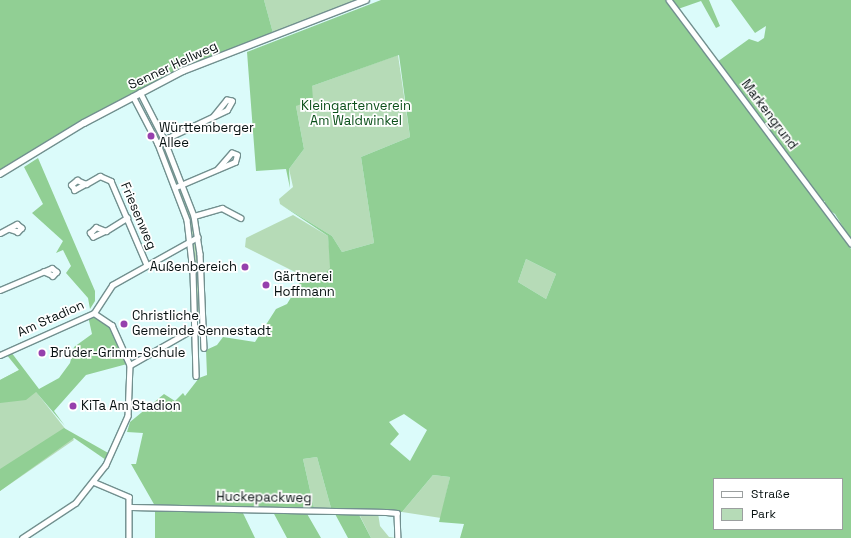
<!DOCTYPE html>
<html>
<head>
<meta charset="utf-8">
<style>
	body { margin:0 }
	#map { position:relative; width:851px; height:538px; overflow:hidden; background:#dbfbfa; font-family:"Space Grotesk",sans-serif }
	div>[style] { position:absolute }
	.green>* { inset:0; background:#b6dbb7 }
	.forest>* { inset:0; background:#91cf94 }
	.roads { filter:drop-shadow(1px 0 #72908f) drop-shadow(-1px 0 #72908f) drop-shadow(0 1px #72908f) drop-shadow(0 -1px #72908f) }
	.minor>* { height:4.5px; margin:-2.25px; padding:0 2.25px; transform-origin:2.25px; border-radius:2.25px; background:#fff }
	.tertiary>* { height:5.5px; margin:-2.75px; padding:0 2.75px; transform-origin:2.75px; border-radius:2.75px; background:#fff }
	.dots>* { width:11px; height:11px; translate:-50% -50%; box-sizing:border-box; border:2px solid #fff; border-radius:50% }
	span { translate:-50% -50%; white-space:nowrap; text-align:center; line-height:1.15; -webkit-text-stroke:3.5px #fff; paint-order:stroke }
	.street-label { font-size:13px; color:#061010 }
	.park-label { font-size:13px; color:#0a4f19 }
	.poi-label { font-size:13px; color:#061010 }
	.left { translate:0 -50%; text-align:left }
	.right { translate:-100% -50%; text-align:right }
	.legend { position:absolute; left:713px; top:478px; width:130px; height:52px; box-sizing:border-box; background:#fff; border:1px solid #9b9f9f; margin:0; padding:5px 7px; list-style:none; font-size:12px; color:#061010 }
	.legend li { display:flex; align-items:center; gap:8px; height:20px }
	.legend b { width:20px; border:1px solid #9b9f9f }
</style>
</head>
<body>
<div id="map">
	<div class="green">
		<div style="clip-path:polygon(264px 0,359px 0,273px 33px)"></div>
		<div style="clip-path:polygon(398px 55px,410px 137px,361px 157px,374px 243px,342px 252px,332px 236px,280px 204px,279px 199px,293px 187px,289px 169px,304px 149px,296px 106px,312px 86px)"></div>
		<div style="clip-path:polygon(164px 145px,181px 182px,176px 184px,160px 147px)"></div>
		<div style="clip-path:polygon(183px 187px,196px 234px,192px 235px,179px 189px)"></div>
		<div style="clip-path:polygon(293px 215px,328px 236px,331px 268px,317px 283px,245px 247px,246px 238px)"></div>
		<div style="clip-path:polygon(192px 240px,196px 240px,199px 270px,194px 270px)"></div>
		<div style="clip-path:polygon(526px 259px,556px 274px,546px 299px,518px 282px)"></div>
		<div style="clip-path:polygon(195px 273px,199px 273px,201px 320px,196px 320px)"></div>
		<div style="clip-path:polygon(19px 370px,74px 440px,0 491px,0 380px)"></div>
		<div style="clip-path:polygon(317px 457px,331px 508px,314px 508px,303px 459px)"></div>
		<div style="clip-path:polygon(433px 475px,450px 477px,441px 518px,402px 512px)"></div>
		<div style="clip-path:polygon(358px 512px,378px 513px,380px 526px,389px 537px,396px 538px,371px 538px)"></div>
	</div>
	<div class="forest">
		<div style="clip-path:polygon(0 0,264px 0,273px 33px,155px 82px,0 172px)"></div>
		<div style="clip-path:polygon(evenodd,381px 0,667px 0,851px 249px,851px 538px,460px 538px,464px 524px,439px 522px,450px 477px,433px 475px,402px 512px,356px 509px,371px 538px,348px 538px,334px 512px,306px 512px,321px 538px,287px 538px,273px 512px,242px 511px,255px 538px,155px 538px,155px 506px,131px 464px,136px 464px,143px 433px,127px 432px,130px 422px,164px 394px,175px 401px,183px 393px,185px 396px,199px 378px,207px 375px,206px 350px,217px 345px,223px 337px,255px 342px,276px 309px,287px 304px,304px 276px,317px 283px,330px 268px,328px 236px,280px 204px,332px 236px,342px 252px,374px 243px,361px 157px,410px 137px,399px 55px,312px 86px,313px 100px,296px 106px,304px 149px,289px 169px,290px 188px,286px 169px,256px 171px,247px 52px,381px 0,526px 259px,556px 274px,546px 299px,518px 282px,526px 259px,381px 0,404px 414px,427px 430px,410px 461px,390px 444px,399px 434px,389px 422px,404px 414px,381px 0,317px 457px,331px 508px,314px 508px,303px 459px,317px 457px,381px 0,714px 479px,842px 479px,842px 529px,714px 529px,714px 479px)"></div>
		<div style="clip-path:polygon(671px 0,709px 0,720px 26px,716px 28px,701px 1px,678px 9px)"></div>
		<div style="clip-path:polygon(731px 0,851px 0,851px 240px,835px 214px,825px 207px,825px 201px,821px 201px,717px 62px,749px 39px,758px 42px,764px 38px,766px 26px,755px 33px)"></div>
		<div style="clip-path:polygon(38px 158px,95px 291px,95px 301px,90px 309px,88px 298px,66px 273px,71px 266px,63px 250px,56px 253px,63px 241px,32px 213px,43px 204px,24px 167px)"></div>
		<div style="clip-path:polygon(88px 316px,96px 316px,109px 324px,127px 364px,86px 375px,54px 411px,65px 426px,36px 392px,26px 400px,0 403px,0 380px,19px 370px,6px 354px,11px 352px,39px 389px,59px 378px,70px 363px,74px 347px,92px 334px)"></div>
		<div style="clip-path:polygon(64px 428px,110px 454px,106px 460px,74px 438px,0 491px,0 469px)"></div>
	</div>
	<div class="roads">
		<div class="minor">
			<div style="left:669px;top:0;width:304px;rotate:53.2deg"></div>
			<div style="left:140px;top:92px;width:53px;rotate:62.9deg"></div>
			<div style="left:164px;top:139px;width:83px;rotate:68.7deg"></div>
			<div style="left:194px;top:216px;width:38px;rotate:81deg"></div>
			<div style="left:200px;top:254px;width:94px;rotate:87.6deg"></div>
			<div style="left:133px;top:96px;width:54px;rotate:62.5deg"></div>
			<div style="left:158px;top:144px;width:81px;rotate:69.1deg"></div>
			<div style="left:187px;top:220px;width:52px;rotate:83.4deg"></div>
			<div style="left:193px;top:272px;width:104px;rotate:88.3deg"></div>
			<div style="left:157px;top:143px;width:77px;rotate:-25.2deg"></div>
			<div style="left:227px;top:110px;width:10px;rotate:-61deg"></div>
			<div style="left:232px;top:101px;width:5px;rotate:-169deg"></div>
			<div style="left:227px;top:100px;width:21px;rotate:129deg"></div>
			<div style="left:86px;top:184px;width:13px;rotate:151deg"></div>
			<div style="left:75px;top:190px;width:6px;rotate:-129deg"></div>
			<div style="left:71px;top:185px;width:8px;rotate:-40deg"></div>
			<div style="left:77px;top:180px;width:10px;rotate:24deg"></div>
			<div style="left:86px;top:184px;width:16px;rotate:-30deg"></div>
			<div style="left:100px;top:176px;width:12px;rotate:24deg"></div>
			<div style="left:111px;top:181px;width:91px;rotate:66.8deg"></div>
			<div style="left:176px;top:187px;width:64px;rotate:-23deg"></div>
			<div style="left:235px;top:162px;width:7px;rotate:-74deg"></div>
			<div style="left:237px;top:155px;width:5px;rotate:-158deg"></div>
			<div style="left:232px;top:153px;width:21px;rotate:131deg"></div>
			<div style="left:194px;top:216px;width:29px;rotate:-16deg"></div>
			<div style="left:222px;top:208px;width:21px;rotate:28deg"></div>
			<div style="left:106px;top:231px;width:14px;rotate:155deg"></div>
			<div style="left:93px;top:237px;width:5px;rotate:-127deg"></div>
			<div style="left:90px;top:233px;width:8px;rotate:-45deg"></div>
			<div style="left:96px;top:227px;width:11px;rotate:22deg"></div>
			<div style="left:106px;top:231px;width:25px;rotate:-32deg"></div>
			<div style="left:0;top:233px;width:19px;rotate:-28deg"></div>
			<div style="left:17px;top:224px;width:6px;rotate:39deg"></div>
			<div style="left:22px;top:228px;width:6px;rotate:135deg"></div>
			<div style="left:18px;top:232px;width:9px;rotate:-162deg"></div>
			<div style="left:0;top:290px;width:56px;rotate:-22.9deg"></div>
			<div style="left:52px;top:268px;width:6px;rotate:39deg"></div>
			<div style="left:57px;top:272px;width:6px;rotate:135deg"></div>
			<div style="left:53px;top:276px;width:10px;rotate:-156deg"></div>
			<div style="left:94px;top:313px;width:33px;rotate:-57deg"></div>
			<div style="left:112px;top:285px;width:98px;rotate:-29.2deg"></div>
			<div style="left:0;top:355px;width:103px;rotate:-24.1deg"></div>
			<div style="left:94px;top:313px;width:22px;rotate:34deg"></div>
			<div style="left:112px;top:325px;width:44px;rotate:65.8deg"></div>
			<div style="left:130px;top:365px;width:51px;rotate:92.2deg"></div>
			<div style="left:128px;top:416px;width:54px;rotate:114.2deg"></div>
			<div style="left:106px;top:465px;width:48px;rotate:128.3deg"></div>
			<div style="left:76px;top:503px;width:64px;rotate:146.6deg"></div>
			<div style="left:130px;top:365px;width:75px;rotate:-29.6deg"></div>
			<div style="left:195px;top:328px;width:8px"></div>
			<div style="left:94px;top:482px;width:38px;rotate:23deg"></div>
			<div style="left:129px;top:497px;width:41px;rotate:90deg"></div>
			<div style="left:131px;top:507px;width:255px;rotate:1.1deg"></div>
			<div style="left:386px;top:512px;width:11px;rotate:5deg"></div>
			<div style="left:397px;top:513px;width:25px;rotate:88deg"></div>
		</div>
		<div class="tertiary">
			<div style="left:0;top:174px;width:98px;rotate:-31.3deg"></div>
			<div style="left:84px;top:123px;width:112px;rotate:-27.7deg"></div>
			<div style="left:183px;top:71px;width:196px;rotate:-21.2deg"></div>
		</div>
	</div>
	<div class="dots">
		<div style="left:151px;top:136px;background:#9640ad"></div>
		<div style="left:245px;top:267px;background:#9640ad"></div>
		<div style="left:266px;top:285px;background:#9640ad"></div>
		<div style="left:124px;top:324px;background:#9640ad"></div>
		<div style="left:42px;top:353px;background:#9640ad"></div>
		<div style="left:73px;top:406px;background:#9640ad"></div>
	</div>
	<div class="street-label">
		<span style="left:173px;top:66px;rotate:-25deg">Senner Hellweg</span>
		<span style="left:769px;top:115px;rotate:53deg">Markengrund</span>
		<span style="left:138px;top:216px;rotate:67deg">Friesenweg</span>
		<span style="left:51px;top:319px;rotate:-24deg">Am Stadion</span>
		<span style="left:264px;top:498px;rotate:1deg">Huckepackweg</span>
	</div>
	<div class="park-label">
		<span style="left:356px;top:114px">Kleingartenverein<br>Am Waldwinkel</span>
	</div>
	<div class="poi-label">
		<span class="left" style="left:159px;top:136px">Württemberger<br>Allee</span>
		<span class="right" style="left:237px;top:267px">Außenbereich</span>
		<span class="left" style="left:274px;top:285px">Gärtnerei<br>Hoffmann</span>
		<span class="left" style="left:132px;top:324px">Christliche<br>Gemeinde Sennestadt</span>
		<span class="left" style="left:50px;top:353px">Brüder-Grimm-Schule</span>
		<span class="left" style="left:81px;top:406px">KiTa Am Stadion</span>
	</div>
	<ul class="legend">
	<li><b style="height:5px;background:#fff"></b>Straße</li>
	<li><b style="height:11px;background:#b6dbb7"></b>Park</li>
	</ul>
</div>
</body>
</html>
